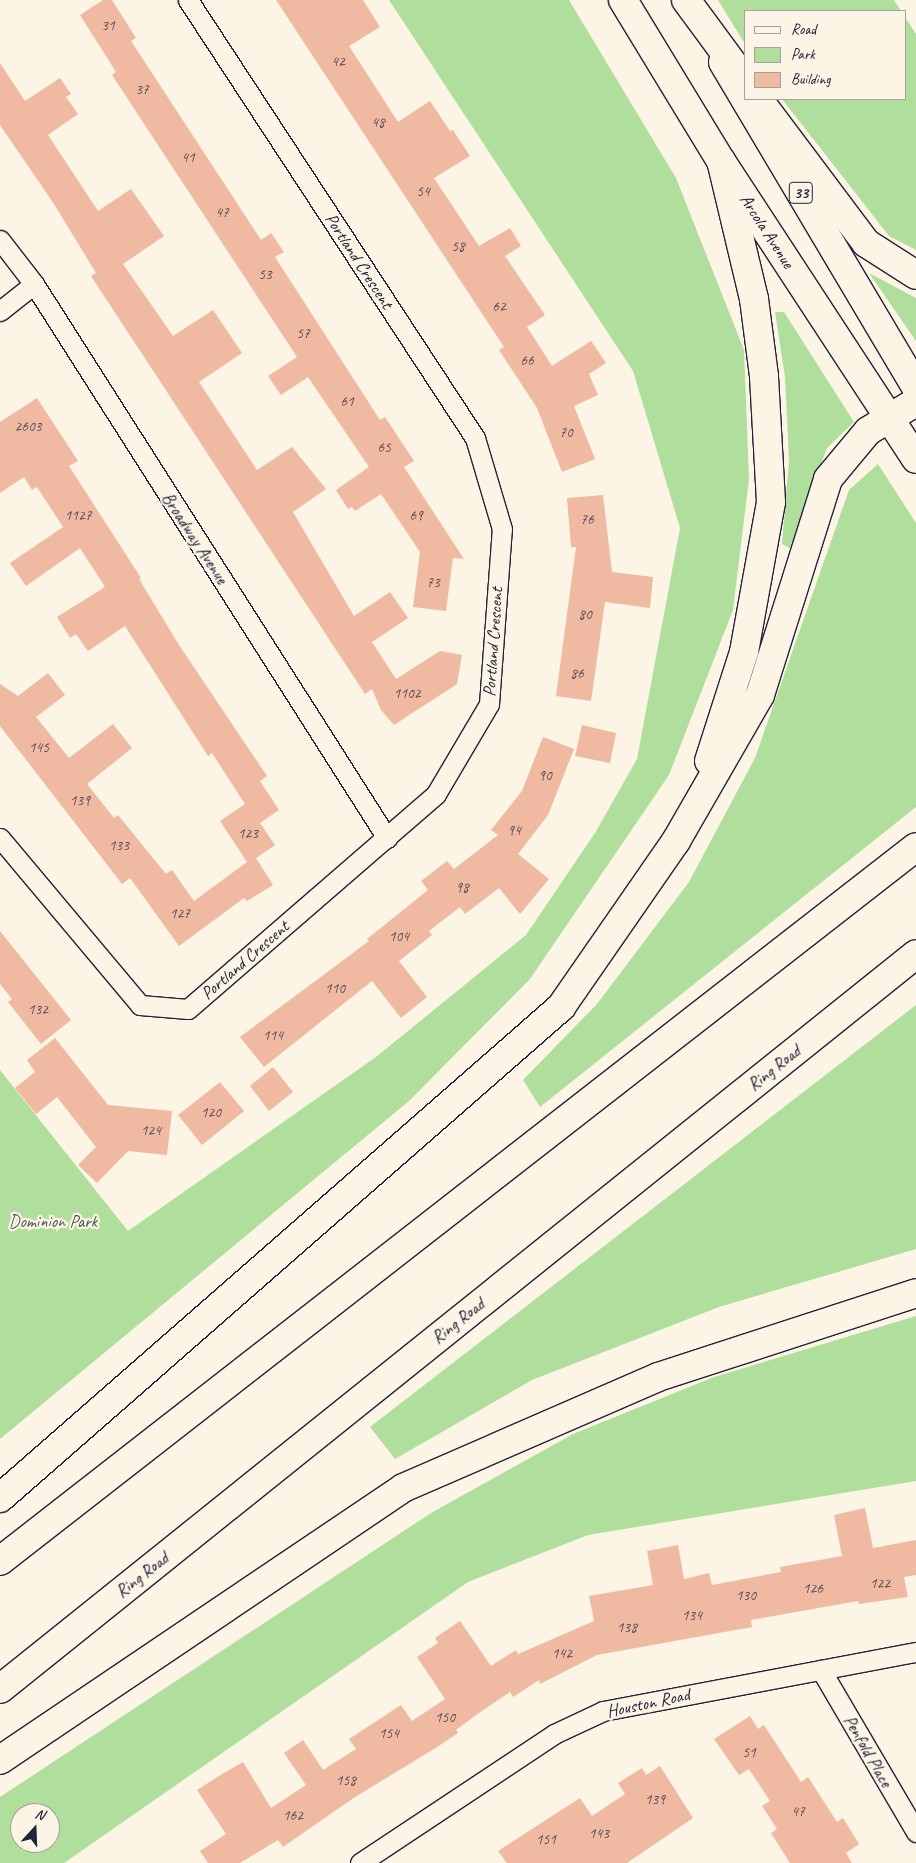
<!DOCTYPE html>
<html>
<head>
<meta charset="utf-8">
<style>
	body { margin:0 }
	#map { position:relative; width:916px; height:1863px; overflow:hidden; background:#fcf5e5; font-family:Caveat,sans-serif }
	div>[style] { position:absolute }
	.green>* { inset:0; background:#b0de9c }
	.building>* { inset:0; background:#efbaa1 }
	.roads { filter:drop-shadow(1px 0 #22223b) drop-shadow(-1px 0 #22223b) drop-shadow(0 1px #22223b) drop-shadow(0 -1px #22223b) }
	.street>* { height:19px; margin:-9.5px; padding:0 9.5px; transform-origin:9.5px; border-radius:9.5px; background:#fcf5e5 }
	.primary>* { height:28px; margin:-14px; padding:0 14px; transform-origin:14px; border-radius:14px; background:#fcf5e5 }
	.highway>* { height:28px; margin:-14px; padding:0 14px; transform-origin:14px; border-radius:14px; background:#fcf5e5 }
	span { translate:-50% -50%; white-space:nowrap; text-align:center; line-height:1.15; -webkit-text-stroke:4.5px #fcf5e5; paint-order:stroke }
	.number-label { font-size:15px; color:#554854 }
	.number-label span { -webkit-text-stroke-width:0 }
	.shield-label span { padding:1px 4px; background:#fcf5e5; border:1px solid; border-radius:4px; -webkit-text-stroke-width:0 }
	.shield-label { font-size:16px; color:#22223b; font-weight:700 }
	.street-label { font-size:18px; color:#22223b }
	.park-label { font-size:18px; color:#4d5a58 }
	.legend { position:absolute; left:744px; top:10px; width:162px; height:90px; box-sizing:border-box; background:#fcf5e5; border:1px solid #a5a1a1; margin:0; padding:6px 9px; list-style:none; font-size:15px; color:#22223b }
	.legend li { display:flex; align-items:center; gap:10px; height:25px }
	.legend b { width:25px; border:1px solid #a5a1a1 }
	.north { position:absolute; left:10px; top:1803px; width:50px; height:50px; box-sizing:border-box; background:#fcf5e5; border:1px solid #a5a1a1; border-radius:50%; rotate:20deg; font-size:14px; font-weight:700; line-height:20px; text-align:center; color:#22223b }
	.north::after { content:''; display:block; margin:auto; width:18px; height:22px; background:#22223b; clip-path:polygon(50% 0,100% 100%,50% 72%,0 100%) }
</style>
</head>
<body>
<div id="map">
	<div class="green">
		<div style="clip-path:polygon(389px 0,569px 0,676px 178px,744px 350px,749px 479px,733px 610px,669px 775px,530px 979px,409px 1101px,0 1439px,0 1070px,128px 1231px,376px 1057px,526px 935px,595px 833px,637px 759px,680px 528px,633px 371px)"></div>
		<div style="clip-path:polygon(718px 0,894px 0,901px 11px,745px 11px,745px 44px)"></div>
		<div style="clip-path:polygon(905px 17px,916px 34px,916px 250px,889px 236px,782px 99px,905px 99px)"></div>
		<div style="clip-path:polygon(869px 273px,916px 298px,916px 341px)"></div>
		<div style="clip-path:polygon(775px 312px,784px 312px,854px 422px,827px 448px,790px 548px,782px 544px,789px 460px,785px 377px)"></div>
		<div style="clip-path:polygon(878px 464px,916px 523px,916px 807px,540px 1107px,523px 1080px,597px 1004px,689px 882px,755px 758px,849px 490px)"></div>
		<div style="clip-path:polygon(916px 1005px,916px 1249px,719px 1307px,532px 1380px,395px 1459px,370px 1427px)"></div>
		<div style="clip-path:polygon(evenodd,916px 1316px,916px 1481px,588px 1535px,468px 1582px,64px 1863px,0 1863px,0 1797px,431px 1513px,573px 1434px,714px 1377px,916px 1316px,20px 1813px,50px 1813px,50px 1843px,20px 1843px,20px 1813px)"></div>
	</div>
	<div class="building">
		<div style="clip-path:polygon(103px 0,112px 0,136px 38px,131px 41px,261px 240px,271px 233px,284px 252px,275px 257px,380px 420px,385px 417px,414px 461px,404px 467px,464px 559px,453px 558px,446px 611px,413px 607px,420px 552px,381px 494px,355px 511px,352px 507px,348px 509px,336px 490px,369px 467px,308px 377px,281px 395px,268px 376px,297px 357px,112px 75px,116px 72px,80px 15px)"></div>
		<div style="clip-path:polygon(276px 0,363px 0,380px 27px,349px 46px,398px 122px,430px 101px,450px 131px,453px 130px,470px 156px,434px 178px,479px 246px,510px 228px,521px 246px,505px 256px,545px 315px,527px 327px,552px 366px,591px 341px,606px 363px,589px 374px,598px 395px,574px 406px,595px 459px,562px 472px,537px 408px,499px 350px,504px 347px)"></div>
		<div style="clip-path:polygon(0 63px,25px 101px,60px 78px,71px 94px,66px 97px,78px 114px,48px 135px,98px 211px,131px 189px,164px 236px,123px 264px,173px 336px,213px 310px,242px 353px,199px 382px,257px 470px,292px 447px,326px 489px,293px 512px,354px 616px,390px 592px,408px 618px,372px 642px,396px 679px,440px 651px,462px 655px,457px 684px,394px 725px,381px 710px,372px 689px,365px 694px,91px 276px,96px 273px,54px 204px,0 125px)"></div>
		<div style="clip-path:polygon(37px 398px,78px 461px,69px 466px,141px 578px,139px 579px,179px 645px,267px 776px,260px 781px,279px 810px,260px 823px,275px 845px,256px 858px,273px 885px,247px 901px,244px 898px,179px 946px,130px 878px,122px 884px,0 726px,0 684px,18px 696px,48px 673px,65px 695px,36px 717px,69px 758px,113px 724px,132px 748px,87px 784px,114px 818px,118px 815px,166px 874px,172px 870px,194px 901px,247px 862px,220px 821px,245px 804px,212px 753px,208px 756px,125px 626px,88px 651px,76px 634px,70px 638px,57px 617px,105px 587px,80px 548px,26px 586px,10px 563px,63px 527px,37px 487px,32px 490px,24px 477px,0 493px,0 422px)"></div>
		<div style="clip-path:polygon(603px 495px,612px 572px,653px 577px,650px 608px,605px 602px,591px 701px,556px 696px,576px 547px,571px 547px,567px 498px)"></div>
		<div style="clip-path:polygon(582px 725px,616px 733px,610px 763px,575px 756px)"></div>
		<div style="clip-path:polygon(543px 737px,574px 749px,548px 815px,518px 854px,549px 879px,520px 914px,499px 888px,465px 914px,460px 907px,429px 931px,432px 935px,399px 961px,427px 997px,401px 1018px,372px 981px,264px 1067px,240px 1037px,369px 941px,367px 939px,428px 890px,421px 881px,447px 861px,454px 869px,498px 835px,491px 830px,522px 791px)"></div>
		<div style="clip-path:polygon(0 931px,71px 1020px,41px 1044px,8px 1002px,12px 999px,0 984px)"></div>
		<div style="clip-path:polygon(55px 1038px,108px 1105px,172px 1111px,167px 1155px,128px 1151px,97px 1183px,78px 1165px,96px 1147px,57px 1097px,36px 1114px,15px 1088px,35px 1072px,27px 1060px)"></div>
		<div style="clip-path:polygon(273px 1067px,293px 1092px,269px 1111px,250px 1086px)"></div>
		<div style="clip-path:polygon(220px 1082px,244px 1111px,202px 1145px,178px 1115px)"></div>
		<div style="clip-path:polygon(865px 1508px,873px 1548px,916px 1540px,916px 1575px,904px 1577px,908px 1597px,859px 1604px,858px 1601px,751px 1620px,752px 1627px,597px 1655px,540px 1684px,539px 1680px,513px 1697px,510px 1692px,476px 1715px,456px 1730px,458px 1733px,434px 1749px,355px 1797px,283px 1847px,278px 1840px,240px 1863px,208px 1863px,200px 1851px,226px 1834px,197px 1790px,222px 1774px,243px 1762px,271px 1808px,306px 1785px,284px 1753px,303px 1740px,323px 1770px,356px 1749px,349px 1739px,401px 1705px,412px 1721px,445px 1699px,417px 1657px,438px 1643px,435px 1638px,460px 1621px,491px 1666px,516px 1650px,518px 1654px,594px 1621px,589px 1596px,653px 1585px,647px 1551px,678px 1545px,684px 1579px,709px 1573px,712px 1585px,781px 1572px,780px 1567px,842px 1556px,834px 1515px)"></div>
		<div style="clip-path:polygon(750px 1716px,758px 1729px,764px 1725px,801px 1782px,808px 1777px,837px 1822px,843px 1818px,859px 1844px,846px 1853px,852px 1863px,790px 1863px,771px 1833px,777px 1829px,762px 1806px,770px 1801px,749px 1769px,739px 1775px,714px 1739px)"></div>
		<div style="clip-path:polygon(660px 1766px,693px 1818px,627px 1863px,507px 1863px,498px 1851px,580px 1798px,592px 1816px,625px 1794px,618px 1783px,642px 1768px,646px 1775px)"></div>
	</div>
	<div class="roads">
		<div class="street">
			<div style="left:0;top:240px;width:56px;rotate:52.3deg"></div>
			<div style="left:34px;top:284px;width:657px;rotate:57.5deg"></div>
			<div style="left:0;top:311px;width:43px;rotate:-38.5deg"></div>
			<div style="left:0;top:838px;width:218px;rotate:50deg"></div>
			<div style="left:140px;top:1005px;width:48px;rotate:4.8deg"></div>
			<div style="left:188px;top:1009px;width:328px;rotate:-40.9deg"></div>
			<div style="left:436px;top:794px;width:104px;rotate:-59.5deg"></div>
			<div style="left:489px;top:704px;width:175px;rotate:-85.8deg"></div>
			<div style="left:502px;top:529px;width:95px;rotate:-106.5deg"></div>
			<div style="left:475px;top:438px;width:524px;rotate:-123.23deg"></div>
			<div style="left:821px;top:1670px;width:188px;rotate:59.6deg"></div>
			<div style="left:360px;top:1863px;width:233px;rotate:-33.6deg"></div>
			<div style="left:554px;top:1734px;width:54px;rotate:-25.1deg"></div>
			<div style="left:603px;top:1711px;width:319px;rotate:-10.7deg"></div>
		</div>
		<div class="primary">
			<div style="left:623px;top:0;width:188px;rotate:58.7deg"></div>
			<div style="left:721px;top:161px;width:356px;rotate:56.8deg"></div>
			<div style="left:723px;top:62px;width:378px;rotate:59.3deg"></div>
		</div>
		<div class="highway">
			<div style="left:686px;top:0;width:99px;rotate:53.6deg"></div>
			<div style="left:758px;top:99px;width:180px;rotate:53.1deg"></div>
			<div style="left:866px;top:243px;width:59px;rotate:32.6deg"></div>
			<div style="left:709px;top:761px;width:114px;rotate:-72.2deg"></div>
			<div style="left:744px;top:652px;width:152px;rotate:-79.8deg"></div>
			<div style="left:771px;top:502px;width:126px;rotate:-93.2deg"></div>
			<div style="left:764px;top:376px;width:78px;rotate:-97.4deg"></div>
			<div style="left:754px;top:299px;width:142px;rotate:-103.4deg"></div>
			<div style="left:0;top:1498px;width:746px;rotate:-41.19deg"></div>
			<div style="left:561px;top:1007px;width:202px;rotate:-55.3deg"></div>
			<div style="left:676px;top:841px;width:168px;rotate:-60.1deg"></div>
			<div style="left:760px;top:695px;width:226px;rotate:-72.5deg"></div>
			<div style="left:828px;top:479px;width:62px;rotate:-50.2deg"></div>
			<div style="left:868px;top:431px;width:56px;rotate:-31.1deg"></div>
			<div style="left:0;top:1561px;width:1161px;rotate:-37.94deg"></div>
			<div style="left:0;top:1689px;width:1174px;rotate:-38.74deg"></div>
			<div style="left:0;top:1760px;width:486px;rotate:-34deg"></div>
			<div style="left:403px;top:1488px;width:278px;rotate:-23.5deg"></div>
			<div style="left:658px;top:1377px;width:271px;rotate:-18deg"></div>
		</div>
	</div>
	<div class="number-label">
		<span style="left:108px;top:26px">31</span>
		<span style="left:338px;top:62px">42</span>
		<span style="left:142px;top:90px">37</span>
		<span style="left:378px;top:123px">48</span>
		<span style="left:188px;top:158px">41</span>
		<span style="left:423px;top:192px">54</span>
		<span style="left:222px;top:213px">47</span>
		<span style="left:458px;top:247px">58</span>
		<span style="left:265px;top:275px">53</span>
		<span style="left:499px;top:307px">62</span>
		<span style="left:303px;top:334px">57</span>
		<span style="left:527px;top:361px">66</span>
		<span style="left:347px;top:402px">61</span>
		<span style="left:28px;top:427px">2603</span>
		<span style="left:566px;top:433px">70</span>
		<span style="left:384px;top:448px">65</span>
		<span style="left:78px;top:516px">1127</span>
		<span style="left:416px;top:516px">69</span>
		<span style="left:587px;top:520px">76</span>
		<span style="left:433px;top:583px">73</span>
		<span style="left:585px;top:615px">80</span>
		<span style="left:577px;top:674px">86</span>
		<span style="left:407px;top:694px">1102</span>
		<span style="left:39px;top:748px">145</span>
		<span style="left:545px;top:776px">90</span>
		<span style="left:80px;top:801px">139</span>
		<span style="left:514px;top:831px">94</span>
		<span style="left:248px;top:834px">123</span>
		<span style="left:119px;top:846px">133</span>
		<span style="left:462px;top:888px">98</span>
		<span style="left:180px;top:914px">127</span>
		<span style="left:399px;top:937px">104</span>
		<span style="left:335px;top:989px">110</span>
		<span style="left:38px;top:1010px">132</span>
		<span style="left:273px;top:1036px">114</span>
		<span style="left:211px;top:1113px">120</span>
		<span style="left:151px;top:1131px">124</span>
		<span style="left:880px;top:1584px">122</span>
		<span style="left:813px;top:1589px">126</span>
		<span style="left:746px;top:1596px">130</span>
		<span style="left:692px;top:1616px">134</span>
		<span style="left:627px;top:1628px">138</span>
		<span style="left:562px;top:1654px">142</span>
		<span style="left:445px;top:1718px">150</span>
		<span style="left:389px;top:1734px">154</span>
		<span style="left:749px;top:1753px">51</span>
		<span style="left:346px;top:1781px">158</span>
		<span style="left:655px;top:1800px">139</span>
		<span style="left:798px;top:1812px">47</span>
		<span style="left:293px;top:1816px">162</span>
		<span style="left:599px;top:1834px">143</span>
		<span style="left:546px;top:1840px">151</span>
	</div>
	<div class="shield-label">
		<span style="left:801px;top:193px">33</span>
	</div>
	<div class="street-label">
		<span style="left:767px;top:231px;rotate:57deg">Arcola Avenue</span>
		<span style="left:359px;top:261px;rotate:57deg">Portland Crescent</span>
		<span style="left:195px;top:538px;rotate:57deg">Broadway Avenue</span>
		<span style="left:493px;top:642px;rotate:-86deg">Portland Crescent</span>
		<span style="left:245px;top:960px;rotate:-41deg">Portland Crescent</span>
		<span style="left:774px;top:1068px;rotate:-39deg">Ring Road</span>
		<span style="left:458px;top:1321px;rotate:-39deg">Ring Road</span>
		<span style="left:142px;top:1575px;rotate:-39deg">Ring Road</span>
		<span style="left:648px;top:1703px;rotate:-12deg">Houston Road</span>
		<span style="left:868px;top:1751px;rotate:60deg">Penfold Place</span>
	</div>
	<div class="park-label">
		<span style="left:53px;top:1221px">Dominion Park</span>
	</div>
	<ul class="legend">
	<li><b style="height:6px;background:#fcf5e5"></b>Road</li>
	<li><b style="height:14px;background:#b0de9c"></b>Park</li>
	<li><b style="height:14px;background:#efbaa1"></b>Building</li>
	</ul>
	<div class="north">N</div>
</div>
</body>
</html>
